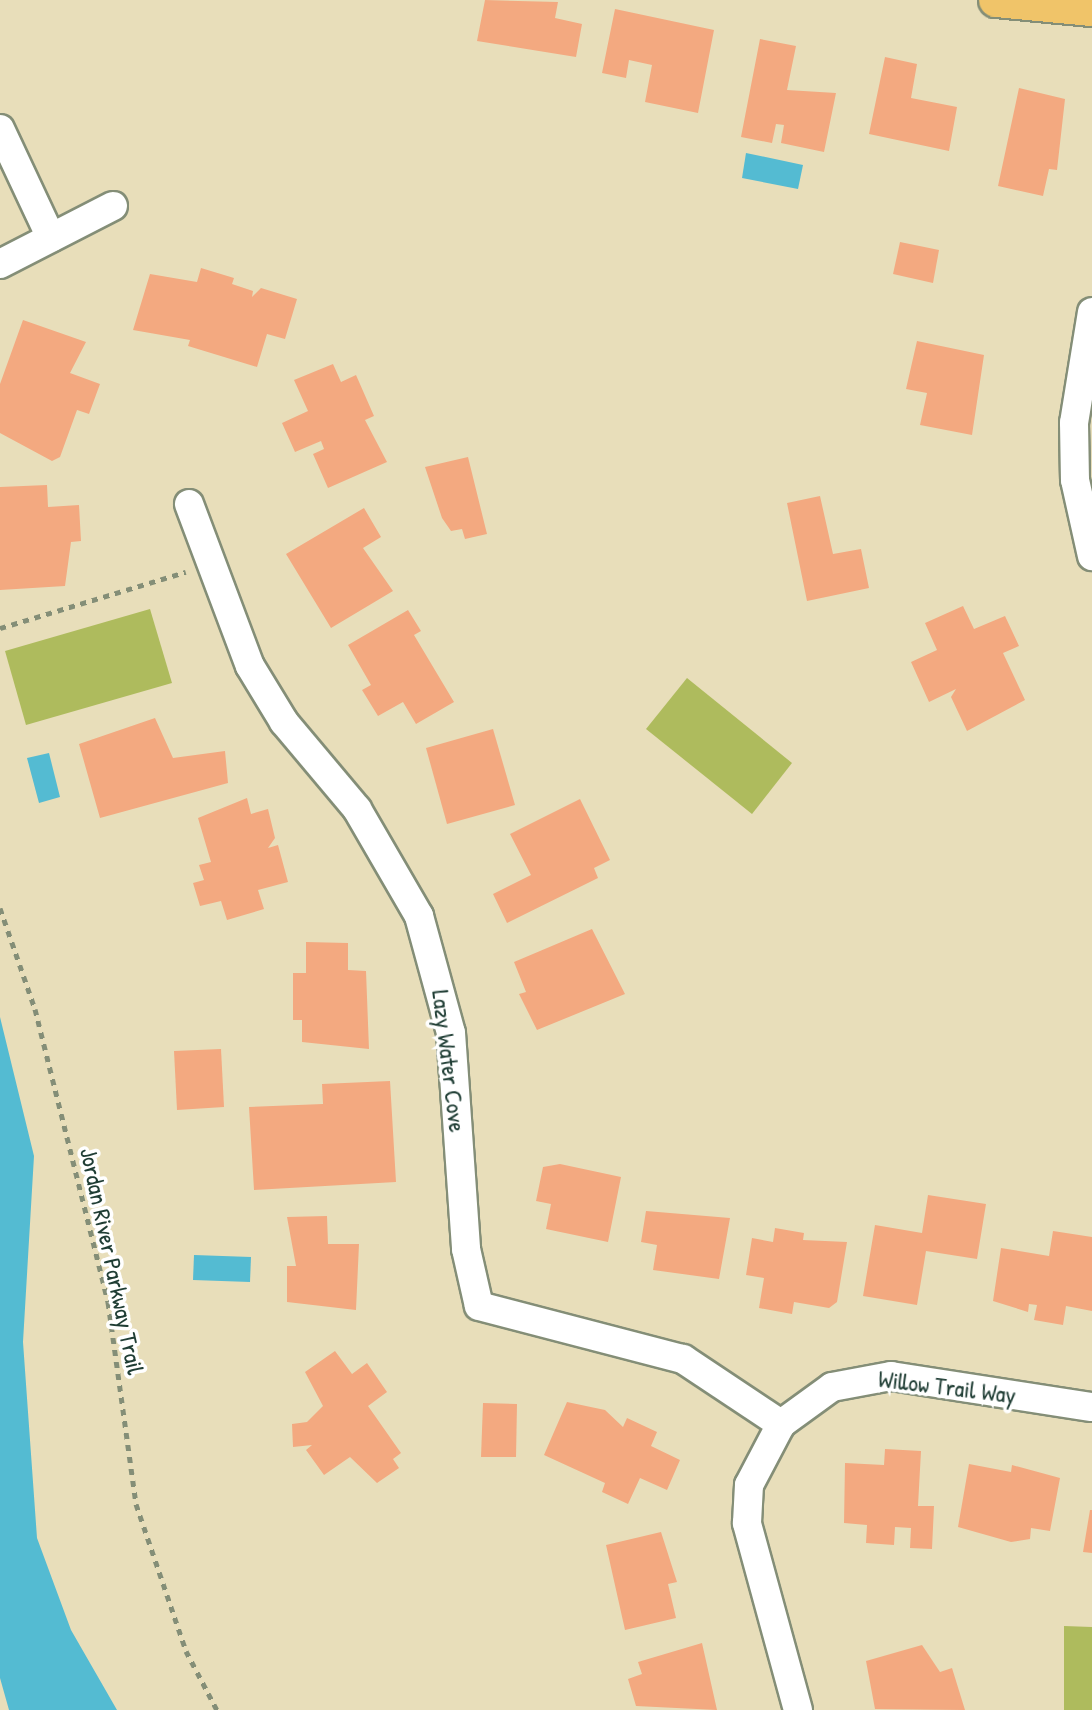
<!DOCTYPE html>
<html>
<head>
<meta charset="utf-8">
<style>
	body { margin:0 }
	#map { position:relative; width:1092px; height:1710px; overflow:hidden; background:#e8deba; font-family:"Patrick Hand",sans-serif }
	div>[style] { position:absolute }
	.green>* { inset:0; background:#aebb5d }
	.water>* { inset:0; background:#54bbd2 }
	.building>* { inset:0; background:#f3a980 }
	.path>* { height:5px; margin-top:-2.5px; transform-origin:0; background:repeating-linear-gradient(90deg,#848e77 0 6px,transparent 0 12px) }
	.roads { filter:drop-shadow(2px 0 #848e77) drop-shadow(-2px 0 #848e77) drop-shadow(0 2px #848e77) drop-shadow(0 -2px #848e77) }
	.minor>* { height:28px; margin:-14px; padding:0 14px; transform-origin:14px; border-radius:14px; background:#fff }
	.major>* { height:34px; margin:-17px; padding:0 17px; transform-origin:17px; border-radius:17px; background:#f0c469 }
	span { translate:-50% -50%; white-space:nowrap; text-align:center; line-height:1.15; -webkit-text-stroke:7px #fff; paint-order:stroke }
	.street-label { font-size:24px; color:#1f3d34 }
</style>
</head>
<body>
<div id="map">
	<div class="green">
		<div style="clip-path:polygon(150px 609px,172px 683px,26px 725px,5px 651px)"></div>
		<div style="clip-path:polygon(687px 678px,792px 763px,752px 814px,646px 729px)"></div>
		<div style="clip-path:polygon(1064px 1626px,1092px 1627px,1092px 1710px,1064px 1710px)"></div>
	</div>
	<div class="water">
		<div style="clip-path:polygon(746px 153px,803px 165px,798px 189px,742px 178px)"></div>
		<div style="clip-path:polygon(49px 753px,60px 797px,39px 803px,27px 758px)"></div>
		<div style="clip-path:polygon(0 1017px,34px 1156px,23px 1342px,37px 1538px,71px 1630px,117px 1710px,9px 1710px,0 1678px)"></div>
		<div style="clip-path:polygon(194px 1255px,251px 1257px,250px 1282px,193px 1280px)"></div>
	</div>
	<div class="building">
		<div style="clip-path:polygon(485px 0,558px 2px,555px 18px,582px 24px,576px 57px,477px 41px)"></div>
		<div style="clip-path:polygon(615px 9px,714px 30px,698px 113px,645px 102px,652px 65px,629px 60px,626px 78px,602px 73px)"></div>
		<div style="clip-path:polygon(760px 39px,796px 46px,787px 90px,836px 93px,824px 152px,781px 143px,784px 125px,776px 124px,772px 143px,741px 137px)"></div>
		<div style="clip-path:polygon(885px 57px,917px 64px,911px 98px,957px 107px,949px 151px,869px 134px)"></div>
		<div style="clip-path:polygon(1019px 88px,1065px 99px,1057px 170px,1049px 169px,1043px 196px,998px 186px)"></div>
		<div style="clip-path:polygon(900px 242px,939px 250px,933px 283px,893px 274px)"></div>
		<div style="clip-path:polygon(201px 268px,234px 278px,232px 284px,253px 291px,252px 297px,261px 288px,297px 299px,285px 339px,267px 334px,257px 367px,188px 346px,190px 340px,133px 330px,150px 274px,197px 282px)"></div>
		<div style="clip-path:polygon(23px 320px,86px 342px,70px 373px,100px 384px,89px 414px,77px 410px,60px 457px,52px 461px,0 433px,0 384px)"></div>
		<div style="clip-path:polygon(917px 341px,984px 355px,972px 435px,920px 425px,927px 393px,906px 389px)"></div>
		<div style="clip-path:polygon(333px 364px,341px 382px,356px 375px,374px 416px,365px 420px,387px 462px,328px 488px,313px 454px,324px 449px,321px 441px,295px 452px,282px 423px,308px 411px,294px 380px)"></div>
		<div style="clip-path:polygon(468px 457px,487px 534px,465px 539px,462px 529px,451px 531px,442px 518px,425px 467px)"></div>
		<div style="clip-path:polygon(47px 485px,48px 507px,79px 505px,81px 541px,71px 542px,65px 586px,0 590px,0 487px)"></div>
		<div style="clip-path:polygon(820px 496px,833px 554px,861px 549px,869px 588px,807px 601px,787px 503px)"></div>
		<div style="clip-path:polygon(364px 508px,381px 537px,363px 548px,393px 591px,331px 628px,286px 554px)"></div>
		<div style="clip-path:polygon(963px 606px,974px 629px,1005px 616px,1019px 646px,1003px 653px,1025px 700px,967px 731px,951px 697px,956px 689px,929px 702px,911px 662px,937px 650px,925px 623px)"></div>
		<div style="clip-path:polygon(408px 610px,421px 631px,414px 635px,454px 702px,416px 724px,403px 702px,378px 716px,362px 690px,371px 685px,348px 645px)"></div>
		<div style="clip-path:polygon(155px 718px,173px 758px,225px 751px,228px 783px,100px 818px,79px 744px)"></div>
		<div style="clip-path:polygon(493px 729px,515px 805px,447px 824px,426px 748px)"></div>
		<div style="clip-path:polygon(247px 798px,251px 814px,268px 809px,275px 838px,268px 848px,278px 845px,288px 882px,258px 890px,264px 909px,227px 920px,221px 901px,200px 906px,193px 883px,204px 880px,199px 865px,211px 862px,198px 818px)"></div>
		<div style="clip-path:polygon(580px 799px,610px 860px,594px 868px,598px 878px,507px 923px,493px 894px,531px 875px,510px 834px)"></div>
		<div style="clip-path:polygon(592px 929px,625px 994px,537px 1030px,519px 994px,526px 992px,514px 962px)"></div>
		<div style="clip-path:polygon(306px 942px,348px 943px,348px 970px,366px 971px,369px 1049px,302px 1042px,302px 1020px,293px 1020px,293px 973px,306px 973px)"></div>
		<div style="clip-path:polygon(221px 1049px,224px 1107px,177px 1110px,174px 1051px)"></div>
		<div style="clip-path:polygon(390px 1081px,396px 1182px,254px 1190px,249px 1107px,323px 1104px,322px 1084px)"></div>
		<div style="clip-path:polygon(560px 1164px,621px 1177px,608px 1242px,546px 1229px,551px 1204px,536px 1201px,543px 1167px)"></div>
		<div style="clip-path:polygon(928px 1195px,986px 1204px,977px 1259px,926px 1251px,917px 1305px,863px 1296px,875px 1225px,922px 1233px)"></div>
		<div style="clip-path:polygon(646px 1211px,730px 1218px,719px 1279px,653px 1270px,657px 1245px,641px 1242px)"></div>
		<div style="clip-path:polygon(327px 1216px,328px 1244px,359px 1244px,356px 1310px,287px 1302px,287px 1266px,296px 1266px,287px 1217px)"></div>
		<div style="clip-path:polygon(775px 1228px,804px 1233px,803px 1240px,847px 1242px,837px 1302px,829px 1308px,794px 1302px,792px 1314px,759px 1308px,764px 1278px,746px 1275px,752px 1238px,773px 1242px)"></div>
		<div style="clip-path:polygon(1053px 1231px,1092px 1237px,1092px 1311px,1066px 1306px,1063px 1325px,1034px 1320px,1037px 1305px,1029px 1304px,1028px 1312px,993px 1301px,1001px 1248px,1049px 1256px)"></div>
		<div style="clip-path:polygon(335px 1351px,352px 1374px,367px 1363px,387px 1392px,368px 1406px,401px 1453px,393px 1459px,399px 1468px,377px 1483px,350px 1457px,324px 1475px,306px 1450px,312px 1445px,293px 1447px,292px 1424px,307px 1422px,323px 1406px,305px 1372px)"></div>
		<div style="clip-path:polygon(567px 1402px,605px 1410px,623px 1427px,627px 1418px,657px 1432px,651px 1446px,680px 1460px,667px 1490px,640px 1478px,628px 1504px,602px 1492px,605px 1483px,544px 1455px)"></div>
		<div style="clip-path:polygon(483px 1403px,517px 1404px,516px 1457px,481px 1457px)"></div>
		<div style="clip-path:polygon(885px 1449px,921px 1451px,918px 1506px,934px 1506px,932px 1549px,910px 1548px,911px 1528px,895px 1527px,894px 1545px,866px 1543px,867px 1525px,844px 1523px,845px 1463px,884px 1465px)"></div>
		<div style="clip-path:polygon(969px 1464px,1011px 1472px,1012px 1465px,1060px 1478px,1050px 1531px,1031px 1528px,1030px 1539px,1011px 1542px,958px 1527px)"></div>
		<div style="clip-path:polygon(1090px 1510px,1092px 1510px,1092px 1553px,1083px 1552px)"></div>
		<div style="clip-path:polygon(661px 1532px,677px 1582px,668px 1584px,676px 1618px,625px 1630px,606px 1545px)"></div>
		<div style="clip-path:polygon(702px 1643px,717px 1710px,636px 1706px,628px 1679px,642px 1674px,638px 1662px)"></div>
		<div style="clip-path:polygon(922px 1645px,940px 1672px,952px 1668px,965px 1710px,875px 1709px,866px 1661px)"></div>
	</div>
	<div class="path">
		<div style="left:0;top:628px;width:194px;rotate:-16.8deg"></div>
		<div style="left:0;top:908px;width:107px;rotate:70.9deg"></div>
		<div style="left:35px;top:1009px;width:302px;rotate:76deg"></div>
		<div style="left:108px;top:1302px;width:204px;rotate:82.1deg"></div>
		<div style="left:136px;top:1504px;width:155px;rotate:71.2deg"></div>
		<div style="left:186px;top:1651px;width:67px;rotate:62.3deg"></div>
	</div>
	<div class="roads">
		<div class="minor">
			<div style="left:0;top:129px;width:120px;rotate:64.9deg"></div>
			<div style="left:0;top:264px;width:127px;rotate:-27.2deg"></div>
			<div style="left:1092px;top:312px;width:112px;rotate:99.2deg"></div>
			<div style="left:1074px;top:423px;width:57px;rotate:89deg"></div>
			<div style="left:1075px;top:480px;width:78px;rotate:77.4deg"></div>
			<div style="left:189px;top:504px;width:173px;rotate:69.4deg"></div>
			<div style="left:250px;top:666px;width:66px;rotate:58.7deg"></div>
			<div style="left:284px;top:722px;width:114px;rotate:50deg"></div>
			<div style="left:357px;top:809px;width:124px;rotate:59.9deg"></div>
			<div style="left:419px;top:916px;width:121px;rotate:74.7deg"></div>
			<div style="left:451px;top:1033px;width:217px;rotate:86deg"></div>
			<div style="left:466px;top:1249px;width:58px;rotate:77.2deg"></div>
			<div style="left:479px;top:1306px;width:211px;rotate:14.6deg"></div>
			<div style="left:683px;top:1359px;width:118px;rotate:33.6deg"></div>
			<div style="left:798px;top:1710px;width:194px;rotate:-105.3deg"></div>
			<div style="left:747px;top:1523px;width:38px;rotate:-87deg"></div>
			<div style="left:749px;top:1485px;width:69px;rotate:-62.3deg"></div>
			<div style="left:781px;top:1424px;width:63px;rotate:-36deg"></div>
			<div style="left:832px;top:1387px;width:60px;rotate:-10.6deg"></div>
			<div style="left:891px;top:1376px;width:203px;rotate:8.8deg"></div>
		</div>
		<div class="major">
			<div style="left:996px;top:0;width:96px;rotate:5.4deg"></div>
		</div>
	</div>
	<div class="street-label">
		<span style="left:449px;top:1061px;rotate:83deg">Lazy Water Cove</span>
		<span style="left:112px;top:1261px;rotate:78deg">Jordan River Parkway Trail</span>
		<span style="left:947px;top:1387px;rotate:7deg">Willow Trail Way</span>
	</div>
</div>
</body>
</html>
